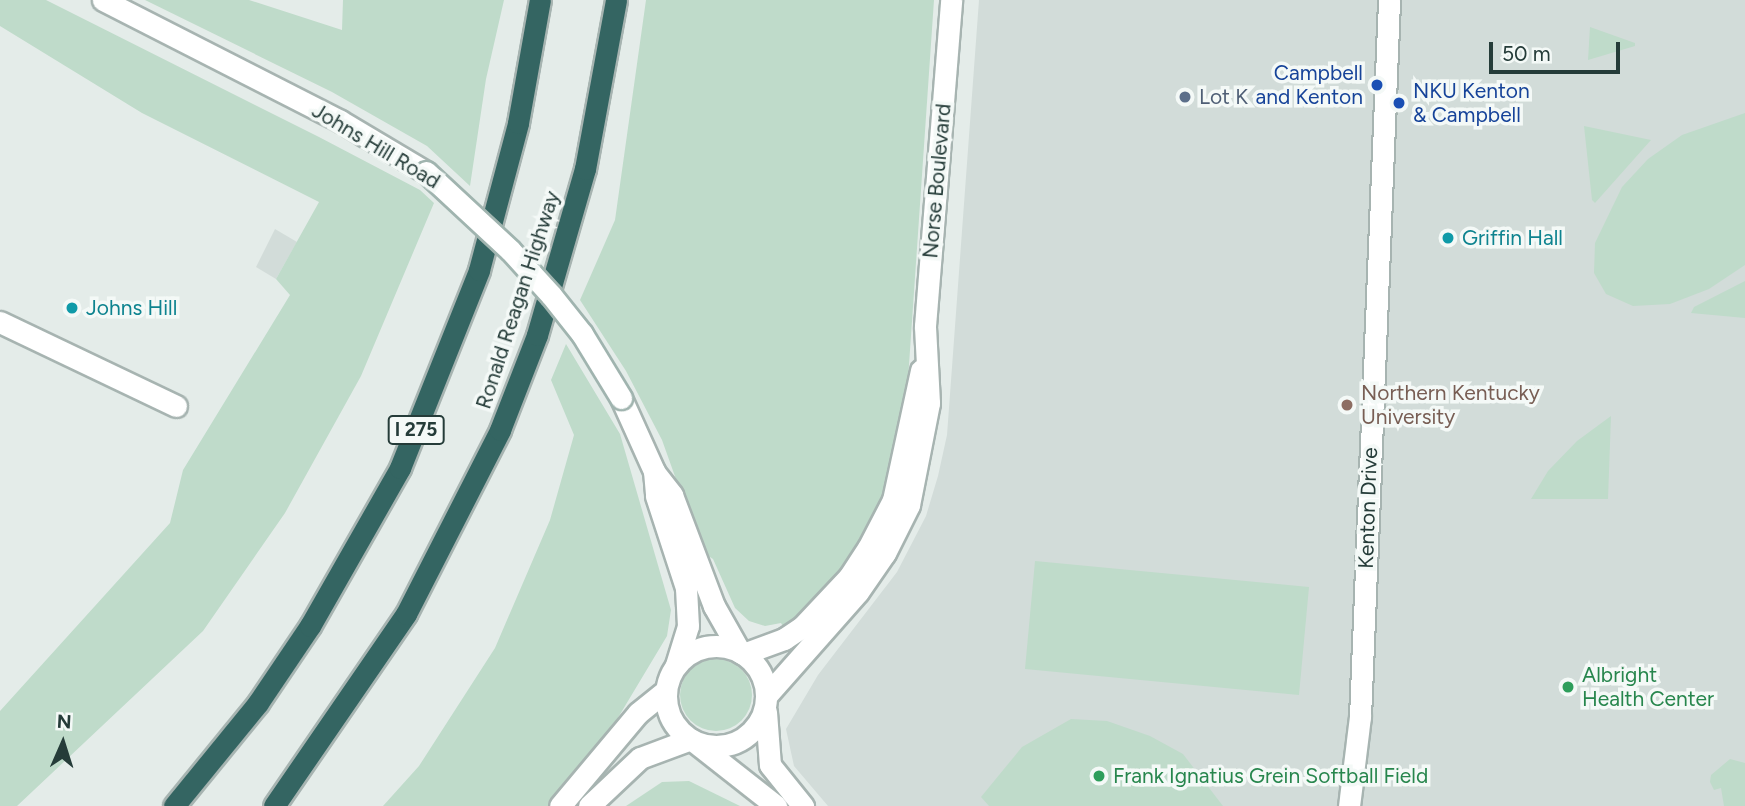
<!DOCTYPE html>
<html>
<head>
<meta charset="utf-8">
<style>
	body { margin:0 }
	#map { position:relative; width:1745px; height:806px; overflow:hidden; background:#e4ece9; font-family:Figtree,sans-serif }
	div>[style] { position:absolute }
	.built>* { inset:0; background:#d2dcd9 }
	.green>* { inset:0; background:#bfdbca }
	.round { border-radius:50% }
	.roads { filter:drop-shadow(2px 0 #a7b4b1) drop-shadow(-2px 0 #a7b4b1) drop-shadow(0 2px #a7b4b1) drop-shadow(0 -2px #a7b4b1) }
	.street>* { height:21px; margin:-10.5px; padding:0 10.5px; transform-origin:10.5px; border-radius:10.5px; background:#fff }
	.secondary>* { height:21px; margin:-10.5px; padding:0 10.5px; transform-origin:10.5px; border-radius:10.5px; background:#fff }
	.secondary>.ring { margin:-10.5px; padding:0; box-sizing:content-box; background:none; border:21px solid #fff; border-radius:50% }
	.highway>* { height:21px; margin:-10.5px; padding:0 10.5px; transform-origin:10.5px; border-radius:10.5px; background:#346562 }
	.bridges { filter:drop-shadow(2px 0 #a0b4af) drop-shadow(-2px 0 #a0b4af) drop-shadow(0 2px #a0b4af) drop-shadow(0 -2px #a0b4af) }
	.secondary-bridge>* { height:21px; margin:-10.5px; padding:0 10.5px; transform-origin:10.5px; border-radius:10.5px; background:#fff }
	.dots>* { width:19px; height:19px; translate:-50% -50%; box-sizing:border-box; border:4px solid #f4f9f7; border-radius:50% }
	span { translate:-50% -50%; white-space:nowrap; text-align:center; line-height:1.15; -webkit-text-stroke:7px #f4f9f7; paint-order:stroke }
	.shield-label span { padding:2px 5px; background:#f4f9f7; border:2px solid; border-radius:5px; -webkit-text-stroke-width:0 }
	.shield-label { font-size:19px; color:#253c39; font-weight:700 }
	.transit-label { font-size:21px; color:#164399 }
	.right { translate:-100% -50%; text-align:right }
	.left { translate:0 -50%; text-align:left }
	.service-label { font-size:21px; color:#4e5e75 }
	.street-label { font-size:21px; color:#253c39 }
	.culture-label { font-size:21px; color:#0d838f }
	.education-label { font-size:21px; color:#785e54 }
	.leisure-label { font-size:21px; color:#27864d }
	.north { position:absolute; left:28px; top:708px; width:70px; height:70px; -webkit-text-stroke:5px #f4f9f7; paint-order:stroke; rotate:3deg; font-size:19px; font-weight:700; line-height:28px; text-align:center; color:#253c39 }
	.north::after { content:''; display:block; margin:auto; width:24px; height:32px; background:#253c39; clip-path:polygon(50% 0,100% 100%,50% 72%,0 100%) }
	.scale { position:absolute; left:1489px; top:42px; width:131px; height:32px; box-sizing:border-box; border:4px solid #253c39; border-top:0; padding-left:9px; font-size:21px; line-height:24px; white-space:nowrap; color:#253c39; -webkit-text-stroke:5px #f4f9f7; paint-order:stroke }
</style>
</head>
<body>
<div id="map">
	<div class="built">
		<div style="clip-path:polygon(979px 0,1745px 0,1745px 806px,828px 806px,794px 766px,786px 729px,818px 675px,897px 572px,926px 516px,938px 476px,947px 435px)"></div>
		<div style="clip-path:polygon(275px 229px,297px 242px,276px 279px,256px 267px)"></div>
	</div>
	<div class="green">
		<div style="clip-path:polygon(0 0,46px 0,319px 137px,420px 190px,434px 203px,361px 376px,285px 513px,203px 631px,17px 806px,0 806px,0 711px,170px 523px,183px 470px,290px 295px,276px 279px,319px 202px,142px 113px,0 26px)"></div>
		<div style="clip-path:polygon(145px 0,249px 0,342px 30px,343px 0,504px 0,486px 79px,470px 186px,427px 146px,332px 92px)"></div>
		<div style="clip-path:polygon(646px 0,934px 0,907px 394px,896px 462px,876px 516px,840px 580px,785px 630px,781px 623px,765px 626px,749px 621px,735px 608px,713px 559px,702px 552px,662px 440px,626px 371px,580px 300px,615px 220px)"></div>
		<div style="clip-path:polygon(1590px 27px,1635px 43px,1635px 46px,1588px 60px)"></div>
		<div style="clip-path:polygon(1745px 113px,1745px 265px,1709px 289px,1670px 304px,1633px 306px,1606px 294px,1594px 273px,1595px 243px,1622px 187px,1648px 159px,1682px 135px)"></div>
		<div style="clip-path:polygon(1584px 126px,1651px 140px,1595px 203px,1592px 200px)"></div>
		<div style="clip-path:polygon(1745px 281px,1745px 318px,1691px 313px,1694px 307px)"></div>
		<div style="clip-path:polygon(566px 344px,620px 434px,671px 610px,667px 636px,616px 721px,620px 727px,549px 806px,383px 806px,419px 766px,495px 648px,550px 520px,574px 435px,551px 380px)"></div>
		<div style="clip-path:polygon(1611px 416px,1608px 499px,1531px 499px,1548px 471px,1577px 441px)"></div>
		<div style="clip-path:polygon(1035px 561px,1309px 587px,1299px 695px,1025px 669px)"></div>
		<div class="round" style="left:680px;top:659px;width:72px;height:72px"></div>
		<div style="clip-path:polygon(1071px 719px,1107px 721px,1150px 736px,1183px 754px,1223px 806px,989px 806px,981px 797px,1022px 747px)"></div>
		<div style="clip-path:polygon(1730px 759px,1745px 763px,1745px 806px,1724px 806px,1721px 788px,1714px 790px,1710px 782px,1711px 775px)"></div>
		<div style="clip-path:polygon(689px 781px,740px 806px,626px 806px,662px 782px)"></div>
	</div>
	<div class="roads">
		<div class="street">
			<div style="left:0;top:322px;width:195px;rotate:25.5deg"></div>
			<div style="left:560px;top:806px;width:121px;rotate:-50deg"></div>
			<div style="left:638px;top:713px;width:36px;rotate:-39deg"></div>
			<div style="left:589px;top:806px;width:70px;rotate:-43.3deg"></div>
			<div style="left:640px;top:758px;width:54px;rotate:-20.4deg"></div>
			<div style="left:1349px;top:806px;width:90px;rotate:-83deg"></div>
			<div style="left:1360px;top:717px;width:718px;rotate:-87.68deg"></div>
		</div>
		<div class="secondary">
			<div style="left:103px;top:0;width:266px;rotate:27deg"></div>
			<div style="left:340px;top:121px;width:100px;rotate:30.7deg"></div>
			<div style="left:621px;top:398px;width:80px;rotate:65.7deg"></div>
			<div style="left:654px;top:471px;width:25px;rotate:85deg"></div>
			<div style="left:656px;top:496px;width:97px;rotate:71.9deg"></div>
			<div style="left:686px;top:588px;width:38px;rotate:87deg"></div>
			<div style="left:688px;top:626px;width:41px;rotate:107.1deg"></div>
			<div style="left:655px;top:473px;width:28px;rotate:52deg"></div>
			<div style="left:672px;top:495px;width:119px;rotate:69.3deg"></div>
			<div style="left:714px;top:606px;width:53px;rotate:60.5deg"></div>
			<div class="ring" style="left:666px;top:646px;width:79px;height:79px"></div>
			<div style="left:743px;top:654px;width:44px;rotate:-20.1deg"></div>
			<div style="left:784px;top:639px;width:22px;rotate:-34deg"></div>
			<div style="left:802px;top:627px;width:69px;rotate:-46.8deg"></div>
			<div style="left:849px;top:577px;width:35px;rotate:-57deg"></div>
			<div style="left:868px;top:548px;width:54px;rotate:-62.5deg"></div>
			<div style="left:893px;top:500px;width:133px;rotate:-77.8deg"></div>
			<div style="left:767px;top:695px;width:137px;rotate:-48.5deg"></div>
			<div style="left:858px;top:592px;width:47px;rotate:-55.3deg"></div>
			<div style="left:885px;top:553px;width:54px;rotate:-63.4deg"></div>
			<div style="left:909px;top:505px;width:104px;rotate:-78.9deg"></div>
			<div style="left:929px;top:403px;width:77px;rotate:-93deg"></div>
			<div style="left:925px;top:326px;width:327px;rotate:-85.4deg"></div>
			<div style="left:766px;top:712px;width:53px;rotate:85.7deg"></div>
			<div style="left:770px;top:765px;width:53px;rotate:51.2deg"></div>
			<div style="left:696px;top:743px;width:102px;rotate:38.2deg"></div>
		</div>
		<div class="highway">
			<div style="left:174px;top:806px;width:133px;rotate:-50.8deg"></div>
			<div style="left:258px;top:703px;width:93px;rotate:-56deg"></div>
			<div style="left:310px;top:626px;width:182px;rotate:-60.3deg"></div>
			<div style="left:400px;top:468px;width:213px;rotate:-68.2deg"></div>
			<div style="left:479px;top:270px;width:152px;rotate:-75.1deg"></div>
			<div style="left:518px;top:123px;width:125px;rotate:-79.9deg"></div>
			<div style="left:274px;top:806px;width:233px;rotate:-55.5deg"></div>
			<div style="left:406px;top:614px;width:207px;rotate:-62.9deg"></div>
			<div style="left:500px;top:430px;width:102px;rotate:-68.7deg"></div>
			<div style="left:537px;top:335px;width:173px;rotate:-73.9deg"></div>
			<div style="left:585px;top:169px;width:172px;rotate:-79.6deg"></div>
		</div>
	</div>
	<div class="bridges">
		<div class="secondary-bridge">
			<div style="left:426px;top:172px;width:115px;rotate:42.9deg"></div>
			<div style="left:510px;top:250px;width:61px;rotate:47.7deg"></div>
			<div style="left:551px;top:295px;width:50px;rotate:51.5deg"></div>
			<div style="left:582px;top:334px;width:75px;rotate:58.6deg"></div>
		</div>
	</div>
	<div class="dots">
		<div style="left:1377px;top:85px;background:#1a4fb4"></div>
		<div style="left:1185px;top:97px;background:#5c6f8a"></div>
		<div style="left:1399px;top:103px;background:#1a4fb4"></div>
		<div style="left:1448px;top:238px;background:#0f9aa8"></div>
		<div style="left:72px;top:308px;background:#0f9aa8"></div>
		<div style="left:1347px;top:405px;background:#8d6e63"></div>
		<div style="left:1568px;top:687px;background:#2e9e5b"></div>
		<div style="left:1099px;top:776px;background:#2e9e5b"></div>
	</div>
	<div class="shield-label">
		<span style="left:416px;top:430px">I 275</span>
	</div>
	<div class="transit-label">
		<span class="right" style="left:1363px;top:85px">Campbell<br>and Kenton</span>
		<span class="left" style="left:1413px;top:103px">NKU Kenton<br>&amp; Campbell</span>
	</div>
	<div class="service-label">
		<span class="left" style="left:1199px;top:97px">Lot K</span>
	</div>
	<div class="street-label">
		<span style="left:376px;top:146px;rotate:31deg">Johns Hill Road</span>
		<span style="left:937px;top:181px;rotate:-85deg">Norse Boulevard</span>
		<span style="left:518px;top:300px;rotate:-72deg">Ronald Reagan Highway</span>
		<span style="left:1368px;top:508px;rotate:-88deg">Kenton Drive</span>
	</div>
	<div class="culture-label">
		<span class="left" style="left:1462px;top:238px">Griffin Hall</span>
		<span class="left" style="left:86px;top:308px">Johns Hill</span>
	</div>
	<div class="education-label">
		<span class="left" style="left:1361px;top:405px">Northern Kentucky<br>University</span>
	</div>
	<div class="leisure-label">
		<span class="left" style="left:1582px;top:687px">Albright<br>Health Center</span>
		<span class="left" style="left:1113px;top:776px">Frank Ignatius Grein Softball Field</span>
	</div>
	<div class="north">N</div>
	<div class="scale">50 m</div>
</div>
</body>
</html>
